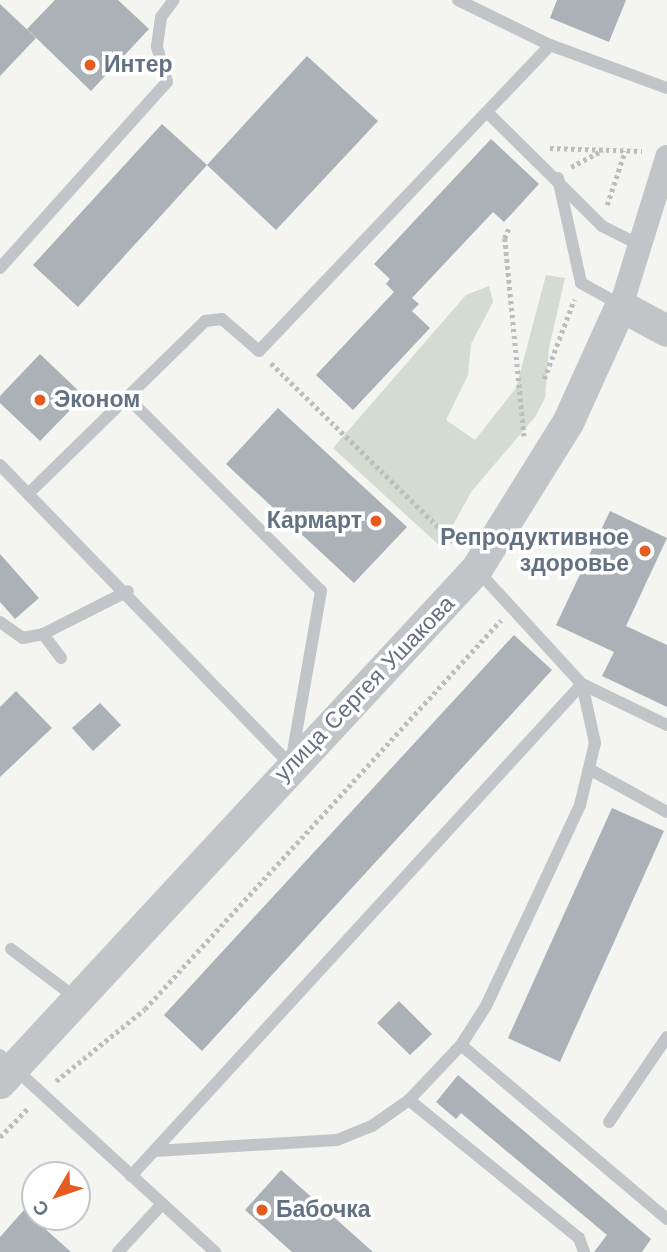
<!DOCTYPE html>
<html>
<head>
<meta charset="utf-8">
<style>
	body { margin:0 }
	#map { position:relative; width:667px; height:1252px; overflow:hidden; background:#f4f4f0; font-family:"Work Sans",sans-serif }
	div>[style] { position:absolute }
	.green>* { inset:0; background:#d4dbd1 }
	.building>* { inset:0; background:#aab1b7 }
	.path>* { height:4.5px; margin-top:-2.25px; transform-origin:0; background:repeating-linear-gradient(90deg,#bbbdbf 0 3.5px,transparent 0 7px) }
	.service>* { height:12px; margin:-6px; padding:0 6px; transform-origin:6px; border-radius:6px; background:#c1c5c8 }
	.minor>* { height:24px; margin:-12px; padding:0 12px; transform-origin:12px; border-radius:12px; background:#c1c5c8 }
	.tertiary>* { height:32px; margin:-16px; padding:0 16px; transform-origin:16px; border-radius:16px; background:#c1c5c8 }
	.dots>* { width:19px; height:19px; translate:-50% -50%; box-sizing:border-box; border:4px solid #fff; border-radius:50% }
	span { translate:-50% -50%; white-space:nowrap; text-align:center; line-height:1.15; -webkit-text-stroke:7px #fff; paint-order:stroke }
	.poi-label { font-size:23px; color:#637282; font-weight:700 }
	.left { translate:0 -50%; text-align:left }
	.right { translate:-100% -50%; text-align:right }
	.street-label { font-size:23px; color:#637282 }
	.north { position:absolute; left:21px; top:1161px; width:70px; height:70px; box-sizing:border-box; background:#fff; border:2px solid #c1c7cd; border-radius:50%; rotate:231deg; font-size:19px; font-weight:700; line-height:28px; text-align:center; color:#637282 }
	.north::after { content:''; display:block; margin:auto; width:24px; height:32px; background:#e65b1f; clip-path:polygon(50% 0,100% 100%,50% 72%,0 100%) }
</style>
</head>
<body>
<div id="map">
	<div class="green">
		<div style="clip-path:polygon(546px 275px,565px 278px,549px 348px,545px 398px,535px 417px,471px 492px,441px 547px,333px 448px,466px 295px,489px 286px,493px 302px,471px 344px,468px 375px,446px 420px,475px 440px,516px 388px)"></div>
	</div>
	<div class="building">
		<div style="clip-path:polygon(55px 0,118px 0,149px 29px,91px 91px,27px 29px)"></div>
		<div style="clip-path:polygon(557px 0,626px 0,609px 42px,550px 18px)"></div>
		<div style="clip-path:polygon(0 4px,36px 38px,0 76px)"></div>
		<div style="clip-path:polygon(307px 56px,378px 121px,276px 230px,207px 165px)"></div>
		<div style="clip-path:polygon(162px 124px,207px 165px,78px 307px,33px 265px)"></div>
		<div style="clip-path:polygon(491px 139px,539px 184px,504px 222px,493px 212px,412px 298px,419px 304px,412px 311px,430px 328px,353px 410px,316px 375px,394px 292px,386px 284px,390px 279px,374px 264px)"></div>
		<div style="clip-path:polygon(40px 354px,84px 396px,40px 441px,0 403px,0 396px)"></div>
		<div style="clip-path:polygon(278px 408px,407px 527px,354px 583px,226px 464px)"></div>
		<div style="clip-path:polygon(610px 511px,667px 538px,626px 626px,667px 645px,667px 707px,602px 676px,614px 652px,556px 625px)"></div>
		<div style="clip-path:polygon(0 554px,39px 598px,15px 619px,0 602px)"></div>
		<div style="clip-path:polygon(514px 635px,552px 670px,202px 1051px,164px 1015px)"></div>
		<div style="clip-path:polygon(16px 691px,52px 728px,0 777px,0 707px)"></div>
		<div style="clip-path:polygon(100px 703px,121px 725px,93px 751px,72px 728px)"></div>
		<div style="clip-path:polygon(612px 808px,664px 831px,560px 1062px,508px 1038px)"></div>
		<div style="clip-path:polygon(399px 1001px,432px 1034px,410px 1055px,377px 1023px)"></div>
		<div style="clip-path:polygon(458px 1075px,651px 1239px,642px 1252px,594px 1252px,607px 1235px,461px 1113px,456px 1119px,436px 1102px)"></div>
		<div style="clip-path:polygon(281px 1170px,373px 1252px,292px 1252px,245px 1210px)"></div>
		<div style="clip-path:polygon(24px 1210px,71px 1252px,0 1252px,0 1237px)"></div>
	</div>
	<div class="path">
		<div style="left:550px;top:148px;width:92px;rotate:1.9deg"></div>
		<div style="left:571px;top:167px;width:36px;rotate:-28deg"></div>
		<div style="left:607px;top:205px;width:57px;rotate:-71.6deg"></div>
		<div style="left:509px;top:229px;width:10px;rotate:114deg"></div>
		<div style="left:505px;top:238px;width:199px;rotate:84.5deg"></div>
		<div style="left:271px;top:363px;width:255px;rotate:44.4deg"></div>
		<div style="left:544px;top:379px;width:85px;rotate:-69.2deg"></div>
		<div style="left:56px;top:1081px;width:114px;rotate:-39deg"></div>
		<div style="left:145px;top:1009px;width:527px;rotate:-47.54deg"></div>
		<div style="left:0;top:1137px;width:42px;rotate:-46deg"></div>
	</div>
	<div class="service">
		<div style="left:458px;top:0;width:102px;rotate:26.1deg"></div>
		<div style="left:550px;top:45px;width:125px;rotate:20.2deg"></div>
		<div style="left:487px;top:112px;width:162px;rotate:44.7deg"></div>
		<div style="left:602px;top:226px;width:42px;rotate:26.6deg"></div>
		<div style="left:558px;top:178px;width:107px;rotate:77.6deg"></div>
		<div style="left:581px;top:283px;width:46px;rotate:28.8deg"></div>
		<div style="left:0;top:268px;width:250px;rotate:-48.1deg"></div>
		<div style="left:167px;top:82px;width:37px;rotate:-106deg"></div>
		<div style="left:157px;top:46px;width:29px;rotate:-82deg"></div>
		<div style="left:161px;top:17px;width:21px;rotate:-53deg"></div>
		<div style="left:127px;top:397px;width:274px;rotate:45deg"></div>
		<div style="left:321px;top:591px;width:169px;rotate:99.9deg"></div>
		<div style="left:0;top:465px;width:418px;rotate:45.9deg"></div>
		<div style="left:28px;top:494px;width:248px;rotate:-44.3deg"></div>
		<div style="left:205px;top:321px;width:17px;rotate:-7deg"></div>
		<div style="left:222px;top:319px;width:49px;rotate:40.9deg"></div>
		<div style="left:259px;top:351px;width:422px;rotate:-46.4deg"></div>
		<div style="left:477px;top:570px;width:155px;rotate:47.4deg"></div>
		<div style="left:582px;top:684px;width:94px;rotate:25.8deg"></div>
		<div style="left:0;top:622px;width:28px;rotate:35deg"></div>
		<div style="left:23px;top:638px;width:20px;rotate:-11deg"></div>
		<div style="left:43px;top:634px;width:95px;rotate:-26.8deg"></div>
		<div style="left:43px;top:634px;width:30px;rotate:53deg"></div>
		<div style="left:589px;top:769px;width:89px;rotate:28.9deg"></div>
		<div style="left:11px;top:949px;width:81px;rotate:37deg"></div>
		<div style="left:461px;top:1045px;width:270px;rotate:40.2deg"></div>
		<div style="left:0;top:1055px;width:292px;rotate:42.5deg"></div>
		<div style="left:409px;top:1100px;width:219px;rotate:39.1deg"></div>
		<div style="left:579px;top:1238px;width:15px;rotate:70deg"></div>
		<div style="left:609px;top:1122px;width:103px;rotate:-55.7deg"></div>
		<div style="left:155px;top:1151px;width:182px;rotate:-3.5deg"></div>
		<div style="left:337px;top:1140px;width:38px;rotate:-22deg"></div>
		<div style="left:372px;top:1126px;width:45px;rotate:-35.1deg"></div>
		<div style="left:409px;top:1100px;width:76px;rotate:-46.6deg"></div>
		<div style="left:461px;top:1045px;width:46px;rotate:-57.3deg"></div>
		<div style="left:486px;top:1006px;width:222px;rotate:-64.9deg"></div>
		<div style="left:580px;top:805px;width:64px;rotate:-76.4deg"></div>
		<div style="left:595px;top:743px;width:60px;rotate:-102.4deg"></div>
		<div style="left:131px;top:1176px;width:667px;rotate:-47.49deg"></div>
		<div style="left:118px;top:1252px;width:65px;rotate:-47.5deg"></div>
	</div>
	<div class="minor">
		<div style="left:621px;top:306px;width:156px;rotate:-72.8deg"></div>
	</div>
	<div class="tertiary">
		<div style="left:0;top:1083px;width:701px;rotate:-47.14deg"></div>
		<div style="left:477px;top:569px;width:172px;rotate:-58.1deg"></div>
		<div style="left:568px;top:423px;width:128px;rotate:-65.6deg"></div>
		<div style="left:621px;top:306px;width:52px;rotate:28.5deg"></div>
	</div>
	<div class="dots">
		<div style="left:90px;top:65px;background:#e65b1f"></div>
		<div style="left:40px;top:400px;background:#e65b1f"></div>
		<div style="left:376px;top:521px;background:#e65b1f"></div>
		<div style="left:645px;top:551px;background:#e65b1f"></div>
		<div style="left:262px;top:1210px;background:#e65b1f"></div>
	</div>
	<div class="poi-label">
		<span class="left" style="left:104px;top:65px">Интер</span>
		<span class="left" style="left:54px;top:400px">Эконом</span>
		<span class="right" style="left:362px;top:521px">Кармарт</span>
		<span class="right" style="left:629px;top:551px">Репродуктивное<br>здоровье</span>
		<span class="left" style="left:276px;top:1210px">Бабочка</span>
	</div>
	<div class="street-label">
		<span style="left:365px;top:689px;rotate:-46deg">улица Сергея Ушакова</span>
	</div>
	<div class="north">С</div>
</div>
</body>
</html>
